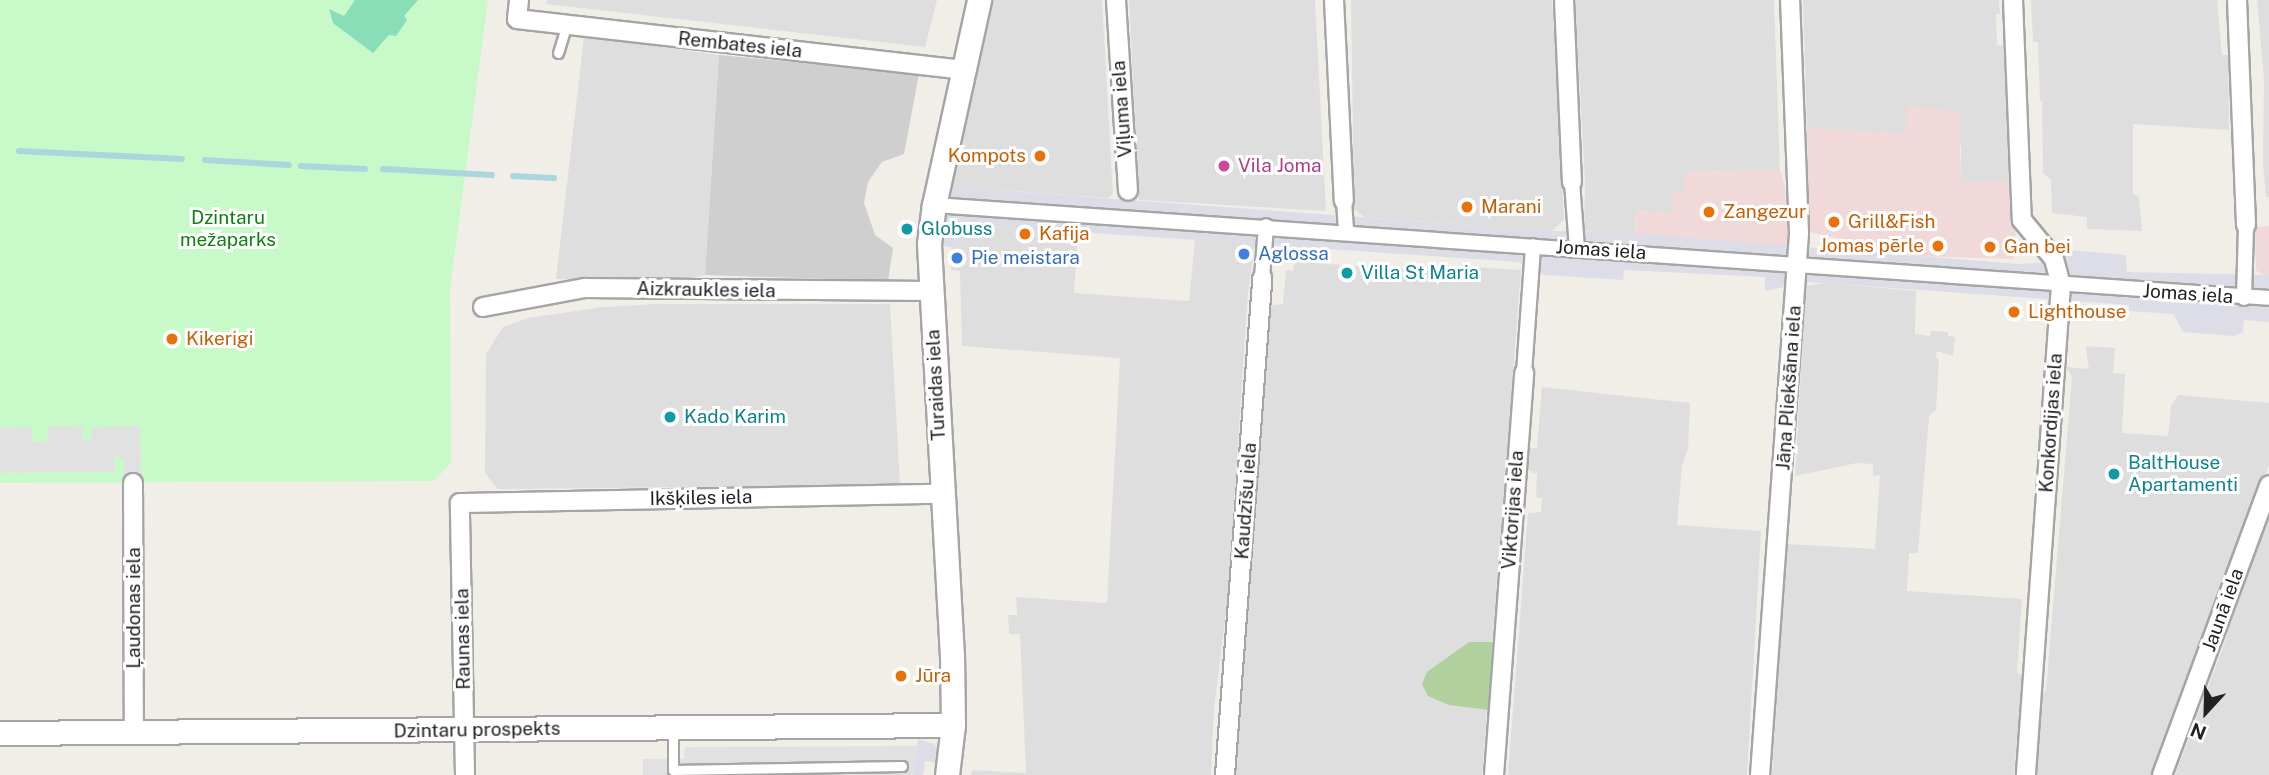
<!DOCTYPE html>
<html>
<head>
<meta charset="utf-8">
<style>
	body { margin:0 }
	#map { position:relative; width:2269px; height:775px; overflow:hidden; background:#f1eee8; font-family:"Public Sans",sans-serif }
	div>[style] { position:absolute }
	.residential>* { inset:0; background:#dfdede }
	.commercial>* { inset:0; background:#f1d8d9 }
	.religious>* { inset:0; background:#cfcfcf }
	.forest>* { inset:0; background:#b0d09e }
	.park>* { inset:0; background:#c8f9c8 }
	.pitch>* { inset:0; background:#88deb7 }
	.parking>* { inset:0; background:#e1e1e1 }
	.plaza>* { inset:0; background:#dcdde7 }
	.stream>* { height:6px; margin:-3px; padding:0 3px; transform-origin:3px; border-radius:3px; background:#aad6de }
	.roads { filter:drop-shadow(2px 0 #a5a5a5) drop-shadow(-2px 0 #a5a5a5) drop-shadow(0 2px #a5a5a5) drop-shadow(0 -2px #a5a5a5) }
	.service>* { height:9px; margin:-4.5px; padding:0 4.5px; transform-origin:4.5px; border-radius:4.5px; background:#fff }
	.pedestrian>* { height:14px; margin:-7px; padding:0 7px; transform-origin:7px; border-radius:7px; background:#fff }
	.minor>* { height:18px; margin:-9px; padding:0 9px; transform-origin:9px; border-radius:9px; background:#fff }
	.tertiary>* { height:23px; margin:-11.5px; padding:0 11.5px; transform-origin:11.5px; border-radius:11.5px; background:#fff }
	.dots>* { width:19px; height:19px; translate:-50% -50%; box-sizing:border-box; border:4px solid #fff; border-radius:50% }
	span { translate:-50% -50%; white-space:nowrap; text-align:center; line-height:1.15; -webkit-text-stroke:6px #fff; paint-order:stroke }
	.street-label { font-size:19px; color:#212121 }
	.food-label { font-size:19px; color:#c56008 }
	.right { translate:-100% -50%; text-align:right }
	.left { translate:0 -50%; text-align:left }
	.hotel-label { font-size:19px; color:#b23c85 }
	.park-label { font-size:19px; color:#0e8110 }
	.culture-label { font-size:19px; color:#0d838f }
	.shop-label { font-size:19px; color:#366cbe }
	.north { position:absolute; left:2171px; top:677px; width:70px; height:70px; -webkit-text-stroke:5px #fff; paint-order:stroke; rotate:202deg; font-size:19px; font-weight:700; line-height:28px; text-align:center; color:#212121 }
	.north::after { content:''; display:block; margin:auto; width:24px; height:32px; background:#212121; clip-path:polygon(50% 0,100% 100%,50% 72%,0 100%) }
</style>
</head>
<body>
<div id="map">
	<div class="residential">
		<div style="clip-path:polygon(547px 0,937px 0,925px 47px,546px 4px)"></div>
		<div style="clip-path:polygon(994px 0,1102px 0,1113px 194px,1108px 198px,957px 187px,953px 182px)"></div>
		<div style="clip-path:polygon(1129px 0,1315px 0,1326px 211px,1139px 200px)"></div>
		<div style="clip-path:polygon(1351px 0,1552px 0,1564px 220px,1552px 231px,1364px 217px,1354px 209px)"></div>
		<div style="clip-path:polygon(1575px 0,1774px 0,1780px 170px,1685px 172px,1685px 191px,1672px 192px,1673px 213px,1635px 211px,1636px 235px,1584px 231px,1585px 182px)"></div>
		<div style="clip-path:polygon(1803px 0,1999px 0,2000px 14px,1996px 14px,1997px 45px,2008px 45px,2012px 176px,2009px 181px,1961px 182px,1961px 146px,1906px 134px,1807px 128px)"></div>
		<div style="clip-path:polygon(2031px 0,2217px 0,2222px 55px,2228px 55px,2229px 130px,2133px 124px,2133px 194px,2139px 196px,2142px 231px,2087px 229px,2087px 217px,2052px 213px,2051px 180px,2043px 173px,2042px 101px,2040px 101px,2038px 42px,2033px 42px)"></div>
		<div style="clip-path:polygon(2257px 0,2269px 0,2269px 197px,2266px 197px,2263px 163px,2264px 79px)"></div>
		<div style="clip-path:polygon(584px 36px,719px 55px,705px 275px,681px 280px,556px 279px)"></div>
		<div style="clip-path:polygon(974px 225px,1078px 232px,1074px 293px,1189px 301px,1195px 240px,1252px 241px,1255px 245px,1248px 292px,1228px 596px,1214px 709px,1211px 775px,971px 775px,972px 770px,1026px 773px,1020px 634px,1009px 634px,1008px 615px,1017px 615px,1016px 597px,1107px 603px,1120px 358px,962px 346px,960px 271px,951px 270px,951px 252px,952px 247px)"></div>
		<div style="clip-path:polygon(1295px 262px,1456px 272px,1457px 266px,1521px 270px,1482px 775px,1235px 775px,1267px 334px,1266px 306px,1283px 304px,1286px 270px,1293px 271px)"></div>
		<div style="clip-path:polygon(1824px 283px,1916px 291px,1915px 334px,1930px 336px,1931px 331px,1948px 332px,1948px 336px,1955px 337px,1953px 356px,1937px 351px,1936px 358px,1939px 359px,1936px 410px,1929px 416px,1918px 553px,1909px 553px,1907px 591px,2022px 599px,2017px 673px,2022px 674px,2014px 775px,1772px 775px,1787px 544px,1875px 549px,1880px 475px,1873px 476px,1873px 464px,1857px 463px,1795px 476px,1805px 292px,1807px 286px)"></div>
		<div style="clip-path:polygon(656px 304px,890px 304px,900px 485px,498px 489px,485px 473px,486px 354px,503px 327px,528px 318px,603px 307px)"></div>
		<div style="clip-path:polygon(2086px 346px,2115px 348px,2113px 373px,2125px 374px,2122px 433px,2168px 436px,2171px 406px,2178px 395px,2269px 403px,2269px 465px,2153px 775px,2035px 775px,2040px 692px,2046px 691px,2072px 377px,2066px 367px,2089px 369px)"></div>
		<div style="clip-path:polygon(1542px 387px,1690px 403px,1688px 449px,1682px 466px,1677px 525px,1761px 531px,1747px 775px,1508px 775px,1528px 513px,1541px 512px,1542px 498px,1536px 497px,1537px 474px,1527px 470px,1528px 448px,1537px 448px)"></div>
		<div style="clip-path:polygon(2269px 515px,2269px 775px,2175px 775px,2224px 645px,2228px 626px)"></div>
	</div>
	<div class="commercial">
		<div style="clip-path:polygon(1907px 106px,1959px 111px,1961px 182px,2009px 181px,2012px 177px,2016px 226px,2014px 259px,1913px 256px,1809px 232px,1807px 128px,1906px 134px)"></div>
		<div style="clip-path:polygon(1780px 170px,1785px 186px,1786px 211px,1790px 213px,1791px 242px,1787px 247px,1636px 235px,1635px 211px,1673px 213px,1672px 191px,1685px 191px,1685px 172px)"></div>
		<div style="clip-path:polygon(2269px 226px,2269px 275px,2260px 274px,2256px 270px,2255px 227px)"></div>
	</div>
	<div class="religious">
		<div style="clip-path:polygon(719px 55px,919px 74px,904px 154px,882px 162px,868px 182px,864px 203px,875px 235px,893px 248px,888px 281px,705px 275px)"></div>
	</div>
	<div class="forest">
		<div style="clip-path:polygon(1469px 642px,1493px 642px,1489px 710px,1449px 705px,1428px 696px,1422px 684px,1427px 672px)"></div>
	</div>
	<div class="park">
		<div style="clip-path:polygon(0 0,488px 0,450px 289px,451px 463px,434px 481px,0 483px)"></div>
	</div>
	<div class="pitch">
		<div style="clip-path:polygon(355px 0,418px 0,404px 16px,407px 20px,396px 36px,389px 35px,373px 53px,333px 23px,329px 9px,344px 16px)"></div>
	</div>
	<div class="parking">
		<div style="clip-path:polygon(48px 426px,82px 427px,83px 440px,91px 441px,92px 427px,140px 426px,141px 483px,124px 483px,124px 461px,114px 455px,115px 472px,0 473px,0 428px,32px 427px,33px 442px,49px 441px)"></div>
		<div style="clip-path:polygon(917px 746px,913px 775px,643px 775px,643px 759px,684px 759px,685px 747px)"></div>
	</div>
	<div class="plaza">
		<div style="clip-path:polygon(953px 182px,957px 187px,1128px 200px,1552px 231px,1619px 232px,2018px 264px,2066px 261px,2058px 249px,2126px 255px,2127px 272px,2269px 275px,2269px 322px,2244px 320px,2243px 332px,2234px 336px,2183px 332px,2173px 314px,2129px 311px,2129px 305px,1809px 282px,1765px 291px,1765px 277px,1624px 270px,1623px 280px,1545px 275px,1519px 262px,974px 225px,952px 247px,943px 246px,948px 186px,952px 186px)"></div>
		<div style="clip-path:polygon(918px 739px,934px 744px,938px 748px,939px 763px,925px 761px,923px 775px,913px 775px)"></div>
	</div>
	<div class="stream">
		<div style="left:19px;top:151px;width:163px;rotate:2.8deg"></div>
		<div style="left:205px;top:160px;width:84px;rotate:3.4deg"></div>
		<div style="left:301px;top:166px;width:64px;rotate:2.7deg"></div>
		<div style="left:383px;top:169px;width:109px;rotate:3.2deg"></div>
		<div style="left:513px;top:176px;width:41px;rotate:2.8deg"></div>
	</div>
	<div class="roads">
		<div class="service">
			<div style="left:558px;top:53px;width:28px;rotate:-73deg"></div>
			<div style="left:673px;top:730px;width:40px;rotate:90deg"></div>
			<div style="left:673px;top:770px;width:229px;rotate:-1deg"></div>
		</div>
		<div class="pedestrian">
			<div style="left:1572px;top:182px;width:66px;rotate:85.7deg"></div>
			<div style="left:1344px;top:201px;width:31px;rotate:86deg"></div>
			<div style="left:934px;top:205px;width:1338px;rotate:3.98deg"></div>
			<div style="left:1262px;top:278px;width:52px;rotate:-85.6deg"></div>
			<div style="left:2244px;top:298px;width:73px;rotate:-88.4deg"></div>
			<div style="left:1524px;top:373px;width:127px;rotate:-85.9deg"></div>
		</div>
		<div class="minor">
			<div style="left:519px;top:0;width:19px;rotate:96deg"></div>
			<div style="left:517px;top:19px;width:449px;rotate:6.5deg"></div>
			<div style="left:1116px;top:0;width:191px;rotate:86.4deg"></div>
			<div style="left:1334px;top:0;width:201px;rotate:87.2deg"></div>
			<div style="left:1564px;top:0;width:182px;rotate:87.5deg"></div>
			<div style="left:2013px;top:0;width:220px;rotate:87.7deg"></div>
			<div style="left:2022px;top:220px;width:50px;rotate:50.6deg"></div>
			<div style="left:2054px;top:259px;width:27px;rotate:75deg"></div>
			<div style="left:2061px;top:285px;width:491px;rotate:94.1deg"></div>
			<div style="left:2237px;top:0;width:225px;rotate:87.7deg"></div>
			<div style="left:483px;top:307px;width:104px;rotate:-10.6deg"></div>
			<div style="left:585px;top:288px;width:345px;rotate:0.5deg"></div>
			<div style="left:133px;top:483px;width:250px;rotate:89.8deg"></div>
			<div style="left:465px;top:775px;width:272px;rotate:-91.1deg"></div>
			<div style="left:460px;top:503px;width:482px;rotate:-1.1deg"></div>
			<div style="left:1225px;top:775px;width:498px;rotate:-85.7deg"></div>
			<div style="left:1494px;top:775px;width:403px;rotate:-85.7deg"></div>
			<div style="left:1760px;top:775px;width:543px;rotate:-85.88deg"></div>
			<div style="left:1799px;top:233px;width:233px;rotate:-92.2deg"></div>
			<div style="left:2162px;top:775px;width:309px;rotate:-69.7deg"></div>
		</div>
		<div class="tertiary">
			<div style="left:0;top:733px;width:953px;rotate:-0.48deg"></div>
			<div style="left:947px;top:775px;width:50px;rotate:-83.2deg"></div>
			<div style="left:953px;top:725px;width:69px;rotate:-90.8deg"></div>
			<div style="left:952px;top:656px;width:413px;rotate:-93.2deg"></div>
			<div style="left:929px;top:244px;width:39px;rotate:-83deg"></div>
			<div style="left:934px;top:205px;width:210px;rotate:-77.6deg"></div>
		</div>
	</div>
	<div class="dots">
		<div style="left:1040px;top:156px;background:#e8710a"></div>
		<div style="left:1224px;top:166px;background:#d1479c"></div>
		<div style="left:1467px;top:207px;background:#e8710a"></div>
		<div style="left:1709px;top:212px;background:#e8710a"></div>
		<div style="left:1834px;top:222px;background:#e8710a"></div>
		<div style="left:907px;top:229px;background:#0f9aa8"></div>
		<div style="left:1025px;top:234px;background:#e8710a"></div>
		<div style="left:1938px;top:246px;background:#e8710a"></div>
		<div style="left:1990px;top:247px;background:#e8710a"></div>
		<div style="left:1244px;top:254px;background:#3f7fe0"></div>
		<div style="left:957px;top:258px;background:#3f7fe0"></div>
		<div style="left:1347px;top:273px;background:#0f9aa8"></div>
		<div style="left:2014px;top:312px;background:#e8710a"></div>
		<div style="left:172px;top:339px;background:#e8710a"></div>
		<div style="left:670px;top:417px;background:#0f9aa8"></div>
		<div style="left:2114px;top:474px;background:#0f9aa8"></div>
		<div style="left:901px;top:676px;background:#e8710a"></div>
	</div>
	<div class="street-label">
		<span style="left:740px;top:45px;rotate:6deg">Rembates iela</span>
		<span style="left:1122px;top:109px;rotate:-94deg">Viļuma iela</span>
		<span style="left:1601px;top:250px;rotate:4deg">Jomas iela</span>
		<span style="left:706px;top:290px;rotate:1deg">Aizkraukles iela</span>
		<span style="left:2188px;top:294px;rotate:4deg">Jomas iela</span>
		<span style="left:936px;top:385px;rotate:-93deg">Turaidas iela</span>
		<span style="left:1789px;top:388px;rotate:-86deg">Jāņa Pliekšāna iela</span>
		<span style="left:2051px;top:423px;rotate:-86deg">Konkordijas iela</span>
		<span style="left:701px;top:498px;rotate:-1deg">Ikšķiles iela</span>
		<span style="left:1246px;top:501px;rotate:-86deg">Kaudzīšu iela</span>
		<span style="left:1513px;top:510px;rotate:-86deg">Viktorijas iela</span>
		<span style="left:134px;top:608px;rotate:-90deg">Ļaudonas iela</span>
		<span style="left:2223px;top:610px;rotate:-70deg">Jaunā iela</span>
		<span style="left:463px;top:639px;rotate:-91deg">Raunas iela</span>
		<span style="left:477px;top:730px;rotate:-1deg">Dzintaru prospekts</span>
	</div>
	<div class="food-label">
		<span class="right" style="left:1026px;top:156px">Kompots</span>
		<span class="left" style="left:1481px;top:207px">Marani</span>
		<span class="left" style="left:1723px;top:212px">Zangezur</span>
		<span class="left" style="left:1848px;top:222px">Grill&amp;Fish</span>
		<span class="left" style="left:1039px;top:234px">Kafija</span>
		<span class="right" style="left:1924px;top:246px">Jomas pērle</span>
		<span class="left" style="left:2004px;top:247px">Gan bei</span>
		<span class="left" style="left:2028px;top:312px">Lighthouse</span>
		<span class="left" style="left:186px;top:339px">Kikerigi</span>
		<span class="left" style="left:915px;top:676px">Jūra</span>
	</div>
	<div class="hotel-label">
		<span class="left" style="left:1238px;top:166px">Vila Joma</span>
	</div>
	<div class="park-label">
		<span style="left:228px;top:229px">Dzintaru<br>mežaparks</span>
	</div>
	<div class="culture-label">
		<span class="left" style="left:921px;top:229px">Globuss</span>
		<span class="left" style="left:1361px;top:273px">Villa St Maria</span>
		<span class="left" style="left:684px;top:417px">Kado Karim</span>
		<span class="left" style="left:2128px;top:474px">BaltHouse<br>Apartamenti</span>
	</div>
	<div class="shop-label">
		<span class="left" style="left:1258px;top:254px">Aglossa</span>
		<span class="left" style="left:971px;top:258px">Pie meistara</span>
	</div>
	<div class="north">N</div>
</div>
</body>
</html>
